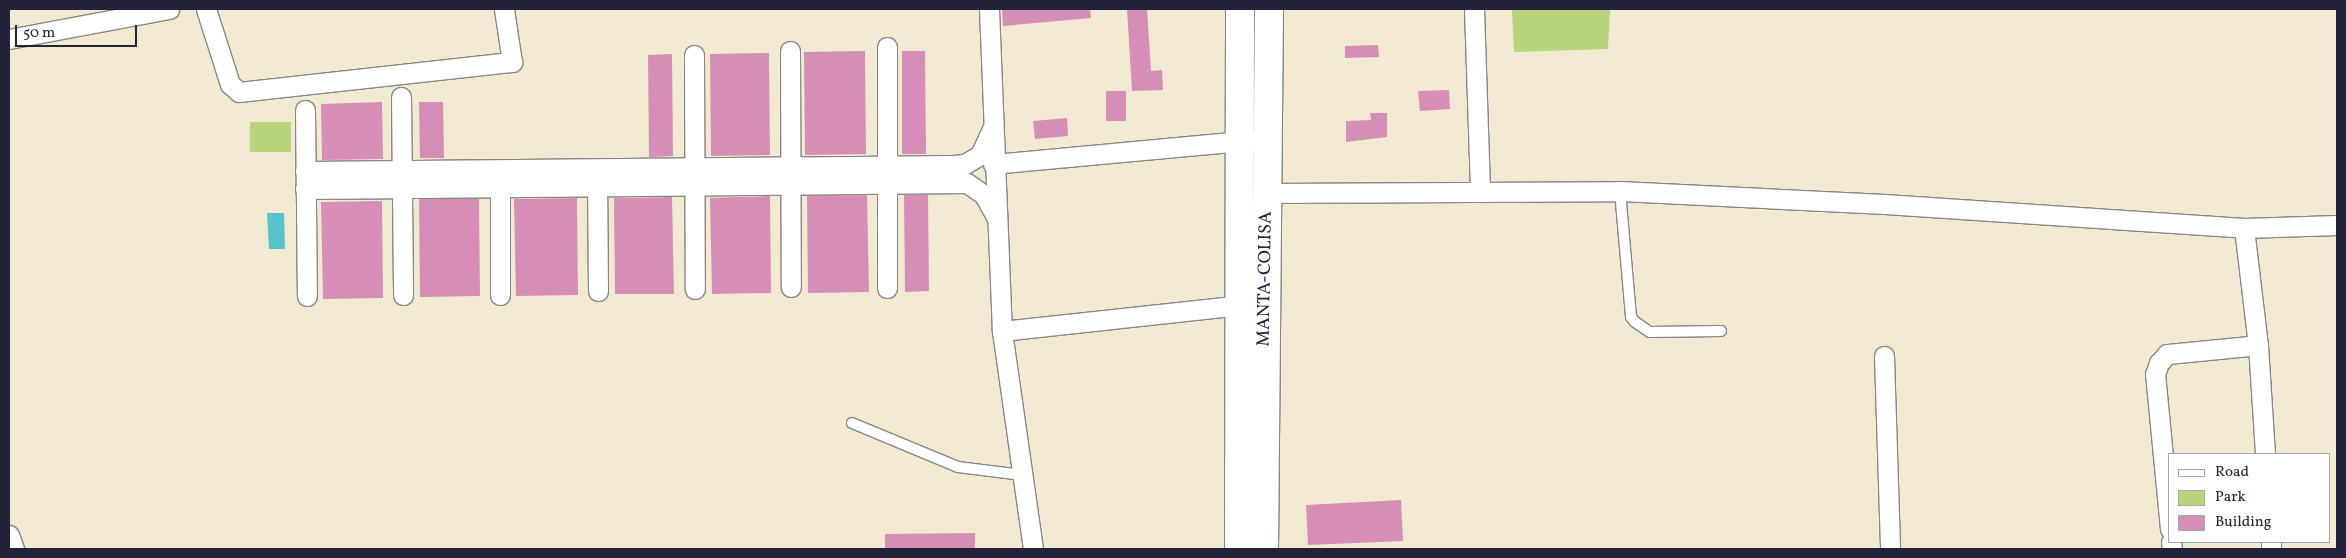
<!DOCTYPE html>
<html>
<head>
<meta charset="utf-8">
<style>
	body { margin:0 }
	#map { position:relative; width:2346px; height:558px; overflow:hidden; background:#f2e9d2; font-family:Vollkorn,serif }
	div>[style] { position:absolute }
	.green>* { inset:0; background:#b9d47a }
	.water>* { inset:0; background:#56c3cb }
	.building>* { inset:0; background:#d68eb6 }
	.roads { filter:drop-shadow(1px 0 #8a8686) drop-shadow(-1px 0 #8a8686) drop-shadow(0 1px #8a8686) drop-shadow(0 -1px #8a8686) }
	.service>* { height:10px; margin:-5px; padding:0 5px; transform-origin:5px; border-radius:5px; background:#fff }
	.minor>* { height:19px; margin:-9.5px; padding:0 9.5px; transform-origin:9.5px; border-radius:9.5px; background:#fff }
	.trunk>* { height:28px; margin:-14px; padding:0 14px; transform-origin:14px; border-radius:14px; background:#fff }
	span { translate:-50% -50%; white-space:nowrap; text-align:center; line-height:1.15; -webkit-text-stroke:4.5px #fff; paint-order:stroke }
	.street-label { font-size:18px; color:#22223b }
	.frame { position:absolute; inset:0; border:10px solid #22223b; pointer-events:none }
	.legend { position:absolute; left:2168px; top:453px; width:162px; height:90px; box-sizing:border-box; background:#fff; border:1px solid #a7a7b1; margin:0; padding:6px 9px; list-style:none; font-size:15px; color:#22223b }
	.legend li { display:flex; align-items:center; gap:10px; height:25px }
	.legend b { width:25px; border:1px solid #a7a7b1 }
	.scale { position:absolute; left:15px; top:25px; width:122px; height:22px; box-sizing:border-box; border:2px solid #22223b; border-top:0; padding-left:6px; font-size:15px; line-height:18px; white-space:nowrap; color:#22223b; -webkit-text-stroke:4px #fff; paint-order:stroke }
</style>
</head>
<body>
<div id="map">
	<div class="green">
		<div style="clip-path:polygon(1512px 9px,1610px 9px,1608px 49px,1514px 52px)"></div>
		<div style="clip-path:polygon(250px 122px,291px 122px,291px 152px,250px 152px)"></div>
	</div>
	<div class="water">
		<div style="clip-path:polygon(267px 213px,284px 213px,285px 249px,269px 249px)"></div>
	</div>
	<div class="building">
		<div style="clip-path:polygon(1002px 9px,1090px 9px,1091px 18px,1003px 26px)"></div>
		<div style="clip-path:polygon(1127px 9px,1147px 9px,1151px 71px,1162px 70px,1163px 90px,1132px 91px)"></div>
		<div style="clip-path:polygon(1378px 45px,1379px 57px,1345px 58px,1345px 46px)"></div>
		<div style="clip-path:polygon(865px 51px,866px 154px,805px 155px,804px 52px)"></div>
		<div style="clip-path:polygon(902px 51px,925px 51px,926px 154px,902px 154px)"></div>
		<div style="clip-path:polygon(769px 53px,770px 155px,711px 156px,710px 54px)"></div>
		<div style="clip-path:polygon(672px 54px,673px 156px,649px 157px,648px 55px)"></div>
		<div style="clip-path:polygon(1449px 90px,1450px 109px,1420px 111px,1418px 91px)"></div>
		<div style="clip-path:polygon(1106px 91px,1126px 91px,1126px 121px,1106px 121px)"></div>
		<div style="clip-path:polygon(382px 102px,383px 159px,322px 160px,321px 104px)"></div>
		<div style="clip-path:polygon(419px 102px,443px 102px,444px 158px,420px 158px)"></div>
		<div style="clip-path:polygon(1370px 113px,1387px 113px,1387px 137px,1346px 142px,1346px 121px,1371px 120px)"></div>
		<div style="clip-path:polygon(1067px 118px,1068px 136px,1035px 139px,1033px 121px)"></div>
		<div style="clip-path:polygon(867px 195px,869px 292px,808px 293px,807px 196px)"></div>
		<div style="clip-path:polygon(904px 195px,928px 195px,929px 291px,905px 292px)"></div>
		<div style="clip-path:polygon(770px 196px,771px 293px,712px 294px,710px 198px)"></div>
		<div style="clip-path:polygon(672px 197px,674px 294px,615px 294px,614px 198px)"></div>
		<div style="clip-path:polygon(577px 198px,578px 295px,516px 296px,514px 199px)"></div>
		<div style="clip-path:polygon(419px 199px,479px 199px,480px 296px,420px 297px)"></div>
		<div style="clip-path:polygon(382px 201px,383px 298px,323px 299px,321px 202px)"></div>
		<div style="clip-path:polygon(1401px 500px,1403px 541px,1308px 545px,1306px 505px)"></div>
		<div style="clip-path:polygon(975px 533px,975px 549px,885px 549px,885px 534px)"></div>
	</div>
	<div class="roads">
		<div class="service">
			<div style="left:1620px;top:191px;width:126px;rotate:85deg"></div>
			<div style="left:1631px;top:317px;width:6px;rotate:51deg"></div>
			<div style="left:1635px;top:322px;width:18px;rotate:34deg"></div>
			<div style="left:1650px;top:332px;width:71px;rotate:-0.8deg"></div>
			<div style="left:852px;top:423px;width:115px;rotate:22.5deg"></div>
			<div style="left:958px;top:467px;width:65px;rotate:7deg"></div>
		</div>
		<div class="minor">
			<div style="left:206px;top:9px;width:79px;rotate:72.3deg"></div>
			<div style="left:230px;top:84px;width:12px;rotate:42deg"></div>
			<div style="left:239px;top:92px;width:275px;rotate:-6.3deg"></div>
			<div style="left:512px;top:62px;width:54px;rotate:-98.6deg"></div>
			<div style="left:989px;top:9px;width:322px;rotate:87.7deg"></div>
			<div style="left:1002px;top:331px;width:220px;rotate:81.9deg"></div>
			<div style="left:1474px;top:9px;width:182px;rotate:88.1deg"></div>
			<div style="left:9px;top:39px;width:163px;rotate:-10.6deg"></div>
			<div style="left:887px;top:47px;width:241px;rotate:90deg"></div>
			<div style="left:790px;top:51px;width:236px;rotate:89.8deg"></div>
			<div style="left:694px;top:55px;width:234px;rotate:89.8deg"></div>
			<div style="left:401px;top:97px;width:198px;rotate:89.4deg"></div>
			<div style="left:305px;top:110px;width:186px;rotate:89.4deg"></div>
			<div style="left:993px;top:164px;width:259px;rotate:-5.3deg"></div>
			<div style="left:305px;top:171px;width:648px;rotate:-0.53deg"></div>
			<div style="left:953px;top:165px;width:12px;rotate:-5deg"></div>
			<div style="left:965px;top:164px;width:17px;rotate:-31deg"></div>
			<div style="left:980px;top:155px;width:29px;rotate:-65deg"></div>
			<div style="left:597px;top:175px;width:116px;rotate:89.5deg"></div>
			<div style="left:500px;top:176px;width:119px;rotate:90deg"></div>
			<div style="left:305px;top:189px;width:662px;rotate:-0.52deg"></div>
			<div style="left:967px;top:183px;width:21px;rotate:35deg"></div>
			<div style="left:984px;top:195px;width:25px;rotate:61deg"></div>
			<div style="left:1267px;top:193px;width:353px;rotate:-0.3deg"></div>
			<div style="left:1620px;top:191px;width:265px;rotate:2.8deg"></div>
			<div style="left:1885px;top:204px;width:360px;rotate:3.8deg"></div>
			<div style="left:2244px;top:228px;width:93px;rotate:-1.8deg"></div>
			<div style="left:2244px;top:228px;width:118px;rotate:83.2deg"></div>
			<div style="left:2258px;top:345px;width:109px;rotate:86.3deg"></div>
			<div style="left:1002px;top:331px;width:249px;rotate:-6.2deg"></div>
			<div style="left:1884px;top:356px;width:193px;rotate:88.2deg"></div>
			<div style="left:2170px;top:529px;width:156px;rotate:-95.5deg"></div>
			<div style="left:2155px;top:374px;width:12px;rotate:-70deg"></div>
			<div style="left:2159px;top:363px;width:12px;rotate:-48deg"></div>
			<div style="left:2167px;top:354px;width:91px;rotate:-5.6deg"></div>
			<div style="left:9px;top:535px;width:15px;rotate:70deg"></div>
			<div style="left:2171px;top:542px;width:7px;rotate:82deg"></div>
			<div style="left:2271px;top:542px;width:7px;rotate:90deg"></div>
		</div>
		<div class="trunk">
			<div style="left:1239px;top:549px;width:540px;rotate:-89.89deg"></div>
			<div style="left:1264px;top:549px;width:540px;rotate:-89.47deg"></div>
		</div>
	</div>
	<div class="street-label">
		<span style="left:1266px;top:279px;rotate:-89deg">MANTA-COLISA</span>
	</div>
	<div class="frame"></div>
	<ul class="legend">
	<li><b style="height:6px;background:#fff"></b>Road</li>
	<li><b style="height:14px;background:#b9d47a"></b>Park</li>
	<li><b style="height:14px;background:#d68eb6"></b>Building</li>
	</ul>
	<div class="scale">50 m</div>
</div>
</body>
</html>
